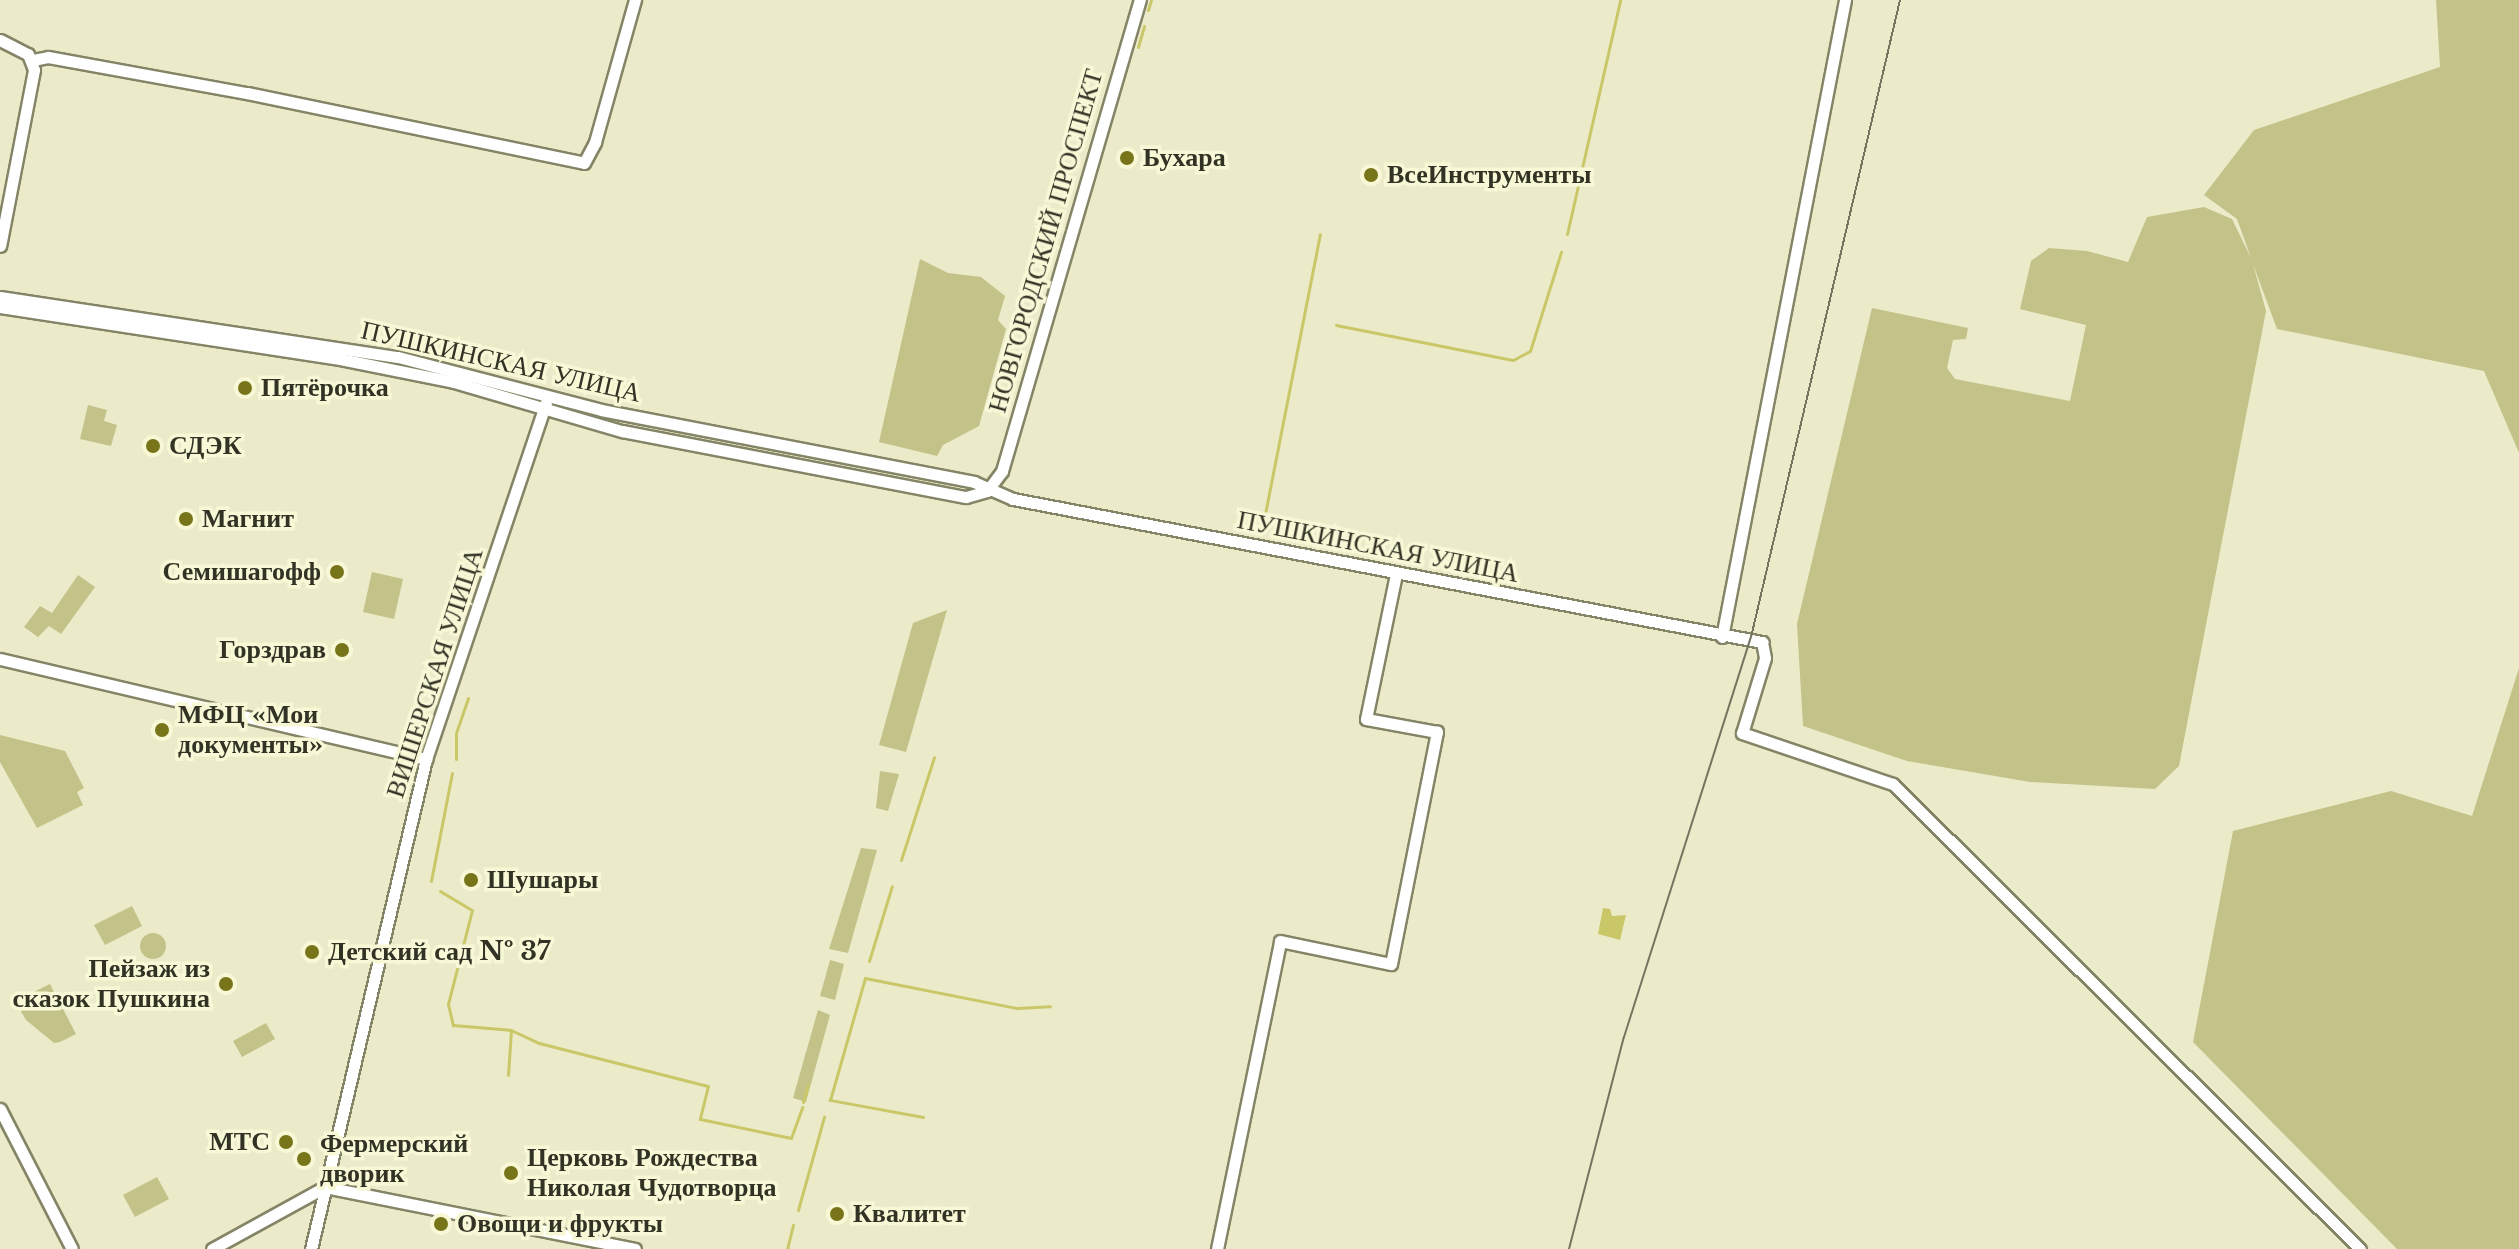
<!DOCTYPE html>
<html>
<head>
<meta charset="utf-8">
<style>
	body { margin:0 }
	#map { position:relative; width:2519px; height:1249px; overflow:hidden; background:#ebebca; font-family:"Libre Baskerville",serif }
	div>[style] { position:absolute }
	.green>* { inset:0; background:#c3c289 }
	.round { border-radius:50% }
	.water>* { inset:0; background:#cac769 }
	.stream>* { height:3px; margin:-1.5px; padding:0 1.5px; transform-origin:1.5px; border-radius:1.5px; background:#cac769 }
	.roads { filter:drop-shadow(2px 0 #848466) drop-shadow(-2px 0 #848466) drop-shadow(0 2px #848466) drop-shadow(0 -2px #848466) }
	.minor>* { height:11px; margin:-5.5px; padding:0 5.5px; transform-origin:5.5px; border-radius:5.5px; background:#fff }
	.tram>* { height:2px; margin:-1px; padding:0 1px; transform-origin:1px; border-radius:1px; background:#747460 }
	.dots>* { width:22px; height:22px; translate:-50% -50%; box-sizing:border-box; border:4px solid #f8f8d7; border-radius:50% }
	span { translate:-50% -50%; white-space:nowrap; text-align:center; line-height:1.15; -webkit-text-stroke:7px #f8f8d7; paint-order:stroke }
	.poi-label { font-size:26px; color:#323225; font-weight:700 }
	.left { translate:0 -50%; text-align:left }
	.right { translate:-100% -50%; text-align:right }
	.street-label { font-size:26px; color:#323225 }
</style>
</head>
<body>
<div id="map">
	<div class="green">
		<div style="clip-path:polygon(2436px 0,2519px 0,2519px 453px,2484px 371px,2277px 329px,2253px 264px,2266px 311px,2179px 766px,2155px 789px,2030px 782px,1907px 761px,1803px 726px,1797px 624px,1872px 308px,1968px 328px,1966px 339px,1953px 340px,1947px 368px,1955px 379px,2070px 401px,2086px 325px,2020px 309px,2031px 261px,2049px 248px,2087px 251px,2128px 262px,2147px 217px,2204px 207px,2232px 219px,2251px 258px,2237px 219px,2204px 195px,2254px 130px,2440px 67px)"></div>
		<div style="clip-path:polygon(920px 259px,948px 273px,981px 277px,1005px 296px,998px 320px,1006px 329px,979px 426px,943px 445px,937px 456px,879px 442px)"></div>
		<div style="clip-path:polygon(88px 405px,107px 410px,104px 421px,117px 425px,111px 446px,80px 439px)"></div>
		<div style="clip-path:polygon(372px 572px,403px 579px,394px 619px,363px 612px)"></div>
		<div style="clip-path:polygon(78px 575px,95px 587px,61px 634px,49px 626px,38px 637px,24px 627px,40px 606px,52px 613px)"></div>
		<div style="clip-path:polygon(947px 610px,906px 752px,879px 745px,913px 623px)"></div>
		<div style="clip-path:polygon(2519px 668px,2519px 1249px,2397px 1249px,2193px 1042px,2233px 831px,2391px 791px,2472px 816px)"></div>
		<div style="clip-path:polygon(0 735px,65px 751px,84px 788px,77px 792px,83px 805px,37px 828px,0 762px)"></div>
		<div style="clip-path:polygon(880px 771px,899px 774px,888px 811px,876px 808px)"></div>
		<div style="clip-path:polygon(861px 848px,877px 850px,848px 953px,829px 949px)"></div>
		<div style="clip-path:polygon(132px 906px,142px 926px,105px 945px,94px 925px)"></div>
		<div class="round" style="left:140px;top:933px;width:26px;height:26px"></div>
		<div style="clip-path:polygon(830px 960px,844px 964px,835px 1000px,820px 996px)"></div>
		<div style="clip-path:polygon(50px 984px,76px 1034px,60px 1042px,54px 1043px,26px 1020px,15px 1001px)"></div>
		<div style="clip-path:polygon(818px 1010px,830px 1015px,806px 1102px,793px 1098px)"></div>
		<div style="clip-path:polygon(266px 1023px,275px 1039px,242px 1057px,233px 1041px)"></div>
		<div style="clip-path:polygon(157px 1177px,169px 1199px,135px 1217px,123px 1195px)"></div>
	</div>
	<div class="water">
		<div style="clip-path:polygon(1603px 908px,1610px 909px,1612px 916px,1626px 915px,1620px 940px,1598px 934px)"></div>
	</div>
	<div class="stream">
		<div style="left:1148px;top:10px;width:10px;rotate:-73deg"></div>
		<div style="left:1138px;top:47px;width:22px;rotate:-74deg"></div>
		<div style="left:1567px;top:234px;width:240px;rotate:-77.2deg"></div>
		<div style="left:1336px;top:325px;width:180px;rotate:11.2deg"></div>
		<div style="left:1513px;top:360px;width:19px;rotate:-28deg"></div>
		<div style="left:1530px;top:351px;width:104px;rotate:-72.6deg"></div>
		<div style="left:1265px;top:514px;width:285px;rotate:-78.9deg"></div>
		<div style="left:456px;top:759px;width:26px;rotate:-90deg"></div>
		<div style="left:456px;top:733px;width:37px;rotate:-71deg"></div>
		<div style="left:901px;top:860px;width:108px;rotate:-72.2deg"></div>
		<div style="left:431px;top:881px;width:110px;rotate:-79deg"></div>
		<div style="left:440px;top:891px;width:37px;rotate:31deg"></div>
		<div style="left:472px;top:910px;width:97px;rotate:104.3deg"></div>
		<div style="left:448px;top:1004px;width:22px;rotate:77deg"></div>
		<div style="left:453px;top:1025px;width:58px;rotate:4.9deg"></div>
		<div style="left:511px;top:1030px;width:31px;rotate:25deg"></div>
		<div style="left:539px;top:1043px;width:174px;rotate:14.3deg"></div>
		<div style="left:708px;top:1086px;width:34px;rotate:104deg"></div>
		<div style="left:700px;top:1119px;width:93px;rotate:11.8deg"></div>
		<div style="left:791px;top:1138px;width:33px;rotate:-70deg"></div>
		<div style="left:869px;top:961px;width:78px;rotate:-73deg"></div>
		<div style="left:508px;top:1075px;width:45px;rotate:-86.2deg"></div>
		<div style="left:803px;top:1102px;width:18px;rotate:-74deg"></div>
		<div style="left:923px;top:1117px;width:95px;rotate:-169.6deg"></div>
		<div style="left:830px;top:1100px;width:127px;rotate:-74deg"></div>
		<div style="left:865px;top:978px;width:155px;rotate:11.2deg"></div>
		<div style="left:1017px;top:1008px;width:33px;rotate:-3deg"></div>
		<div style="left:798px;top:1210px;width:97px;rotate:-74.4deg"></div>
		<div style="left:787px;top:1249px;width:25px;rotate:-76deg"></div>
	</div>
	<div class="roads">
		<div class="minor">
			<div style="left:0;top:40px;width:31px;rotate:27deg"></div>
			<div style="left:28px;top:54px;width:17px;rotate:69deg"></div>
			<div style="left:34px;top:70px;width:179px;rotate:100.9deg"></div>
			<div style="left:33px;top:60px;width:15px;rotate:-11deg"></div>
			<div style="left:48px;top:57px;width:202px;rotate:10.3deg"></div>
			<div style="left:247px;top:93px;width:344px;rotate:11.7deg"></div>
			<div style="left:584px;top:163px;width:24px;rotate:-62deg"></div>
			<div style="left:595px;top:142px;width:148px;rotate:-74.3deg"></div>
			<div style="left:0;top:297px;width:402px;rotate:8.6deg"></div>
			<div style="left:398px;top:357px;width:210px;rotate:14.6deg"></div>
			<div style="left:601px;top:410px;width:380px;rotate:10.9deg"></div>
			<div style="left:974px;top:482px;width:43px;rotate:23.6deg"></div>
			<div style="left:1013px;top:499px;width:763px;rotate:10.81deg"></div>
			<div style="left:1762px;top:642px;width:16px;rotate:79deg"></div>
			<div style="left:1765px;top:658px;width:78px;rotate:107deg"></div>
			<div style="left:1742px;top:733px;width:159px;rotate:18.7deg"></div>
			<div style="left:1893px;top:784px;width:659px;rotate:44.88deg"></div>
			<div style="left:0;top:307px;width:344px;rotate:8.7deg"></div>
			<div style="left:340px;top:359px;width:116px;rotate:11.4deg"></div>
			<div style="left:454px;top:382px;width:175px;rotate:16.3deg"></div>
			<div style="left:622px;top:431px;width:350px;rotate:10.9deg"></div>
			<div style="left:966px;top:497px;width:22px;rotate:-16deg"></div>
			<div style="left:987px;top:491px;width:25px;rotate:-53deg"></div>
			<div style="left:1002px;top:471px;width:491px;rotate:-73.7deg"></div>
			<div style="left:1722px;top:637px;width:649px;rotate:-79.07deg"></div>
			<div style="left:0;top:659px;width:438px;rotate:13.2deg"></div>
			<div style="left:0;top:1109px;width:157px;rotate:62.8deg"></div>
			<div style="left:212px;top:1249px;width:129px;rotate:-28.8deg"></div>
			<div style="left:325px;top:1187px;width:316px;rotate:11.3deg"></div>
			<div style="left:311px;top:1249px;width:503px;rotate:-76.79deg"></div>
			<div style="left:426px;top:759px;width:376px;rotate:-71.4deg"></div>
			<div style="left:1217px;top:1249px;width:314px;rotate:-78.4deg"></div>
			<div style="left:1280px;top:941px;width:113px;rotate:11.7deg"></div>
			<div style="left:1391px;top:964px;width:237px;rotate:-78.8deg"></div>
			<div style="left:1437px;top:732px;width:72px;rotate:-169.6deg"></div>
			<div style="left:1366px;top:719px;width:148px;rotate:-78.3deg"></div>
		</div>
	</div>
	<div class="tram">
		<div style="left:1569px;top:1249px;width:219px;rotate:-75.5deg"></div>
		<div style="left:1624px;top:1037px;width:424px;rotate:-72.4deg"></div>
		<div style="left:1752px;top:633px;width:650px;rotate:-76.84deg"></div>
	</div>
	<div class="dots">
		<div style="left:1127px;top:158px;background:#787419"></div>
		<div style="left:1371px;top:175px;background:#787419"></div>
		<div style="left:245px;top:388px;background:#787419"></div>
		<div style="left:153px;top:446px;background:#787419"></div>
		<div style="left:186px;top:519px;background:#787419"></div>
		<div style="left:337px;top:572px;background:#787419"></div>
		<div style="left:342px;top:650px;background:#787419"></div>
		<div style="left:162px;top:730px;background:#787419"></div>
		<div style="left:471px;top:880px;background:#787419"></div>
		<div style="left:312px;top:952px;background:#787419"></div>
		<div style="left:226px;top:984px;background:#787419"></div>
		<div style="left:286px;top:1142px;background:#787419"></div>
		<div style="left:304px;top:1159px;background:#787419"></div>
		<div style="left:511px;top:1173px;background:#787419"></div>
		<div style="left:837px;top:1214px;background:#787419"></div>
		<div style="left:441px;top:1224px;background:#787419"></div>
	</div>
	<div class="poi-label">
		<span class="left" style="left:1143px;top:158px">Бухара</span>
		<span class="left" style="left:1387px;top:175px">ВсеИнструменты</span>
		<span class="left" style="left:261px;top:388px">Пятёрочка</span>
		<span class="left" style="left:169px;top:446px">СДЭК</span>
		<span class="left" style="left:202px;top:519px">Магнит</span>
		<span class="right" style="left:321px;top:572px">Семишагофф</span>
		<span class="right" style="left:326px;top:650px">Горздрав</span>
		<span class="left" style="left:178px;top:730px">МФЦ «Мои<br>документы»</span>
		<span class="left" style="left:487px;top:880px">Шушары</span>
		<span class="left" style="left:328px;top:952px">Детский сад № 37</span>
		<span class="right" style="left:210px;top:984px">Пейзаж из<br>сказок Пушкина</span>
		<span class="right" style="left:270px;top:1142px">МТС</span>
		<span class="left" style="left:320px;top:1159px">Фермерский<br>дворик</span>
		<span class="left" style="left:527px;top:1173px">Церковь Рождества<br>Николая Чудотворца</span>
		<span class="left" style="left:853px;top:1214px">Квалитет</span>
		<span class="left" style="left:457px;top:1224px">Овощи и фрукты</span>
	</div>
	<div class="street-label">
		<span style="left:1046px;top:241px;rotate:-74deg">НОВГОРОДСКИЙ ПРОСПЕКТ</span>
		<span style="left:501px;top:362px;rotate:13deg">ПУШКИНСКАЯ УЛИЦА</span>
		<span style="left:1378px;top:547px;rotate:11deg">ПУШКИНСКАЯ УЛИЦА</span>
		<span style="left:435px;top:673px;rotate:-72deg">ВИШЕРСКАЯ УЛИЦА</span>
	</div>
</div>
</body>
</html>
